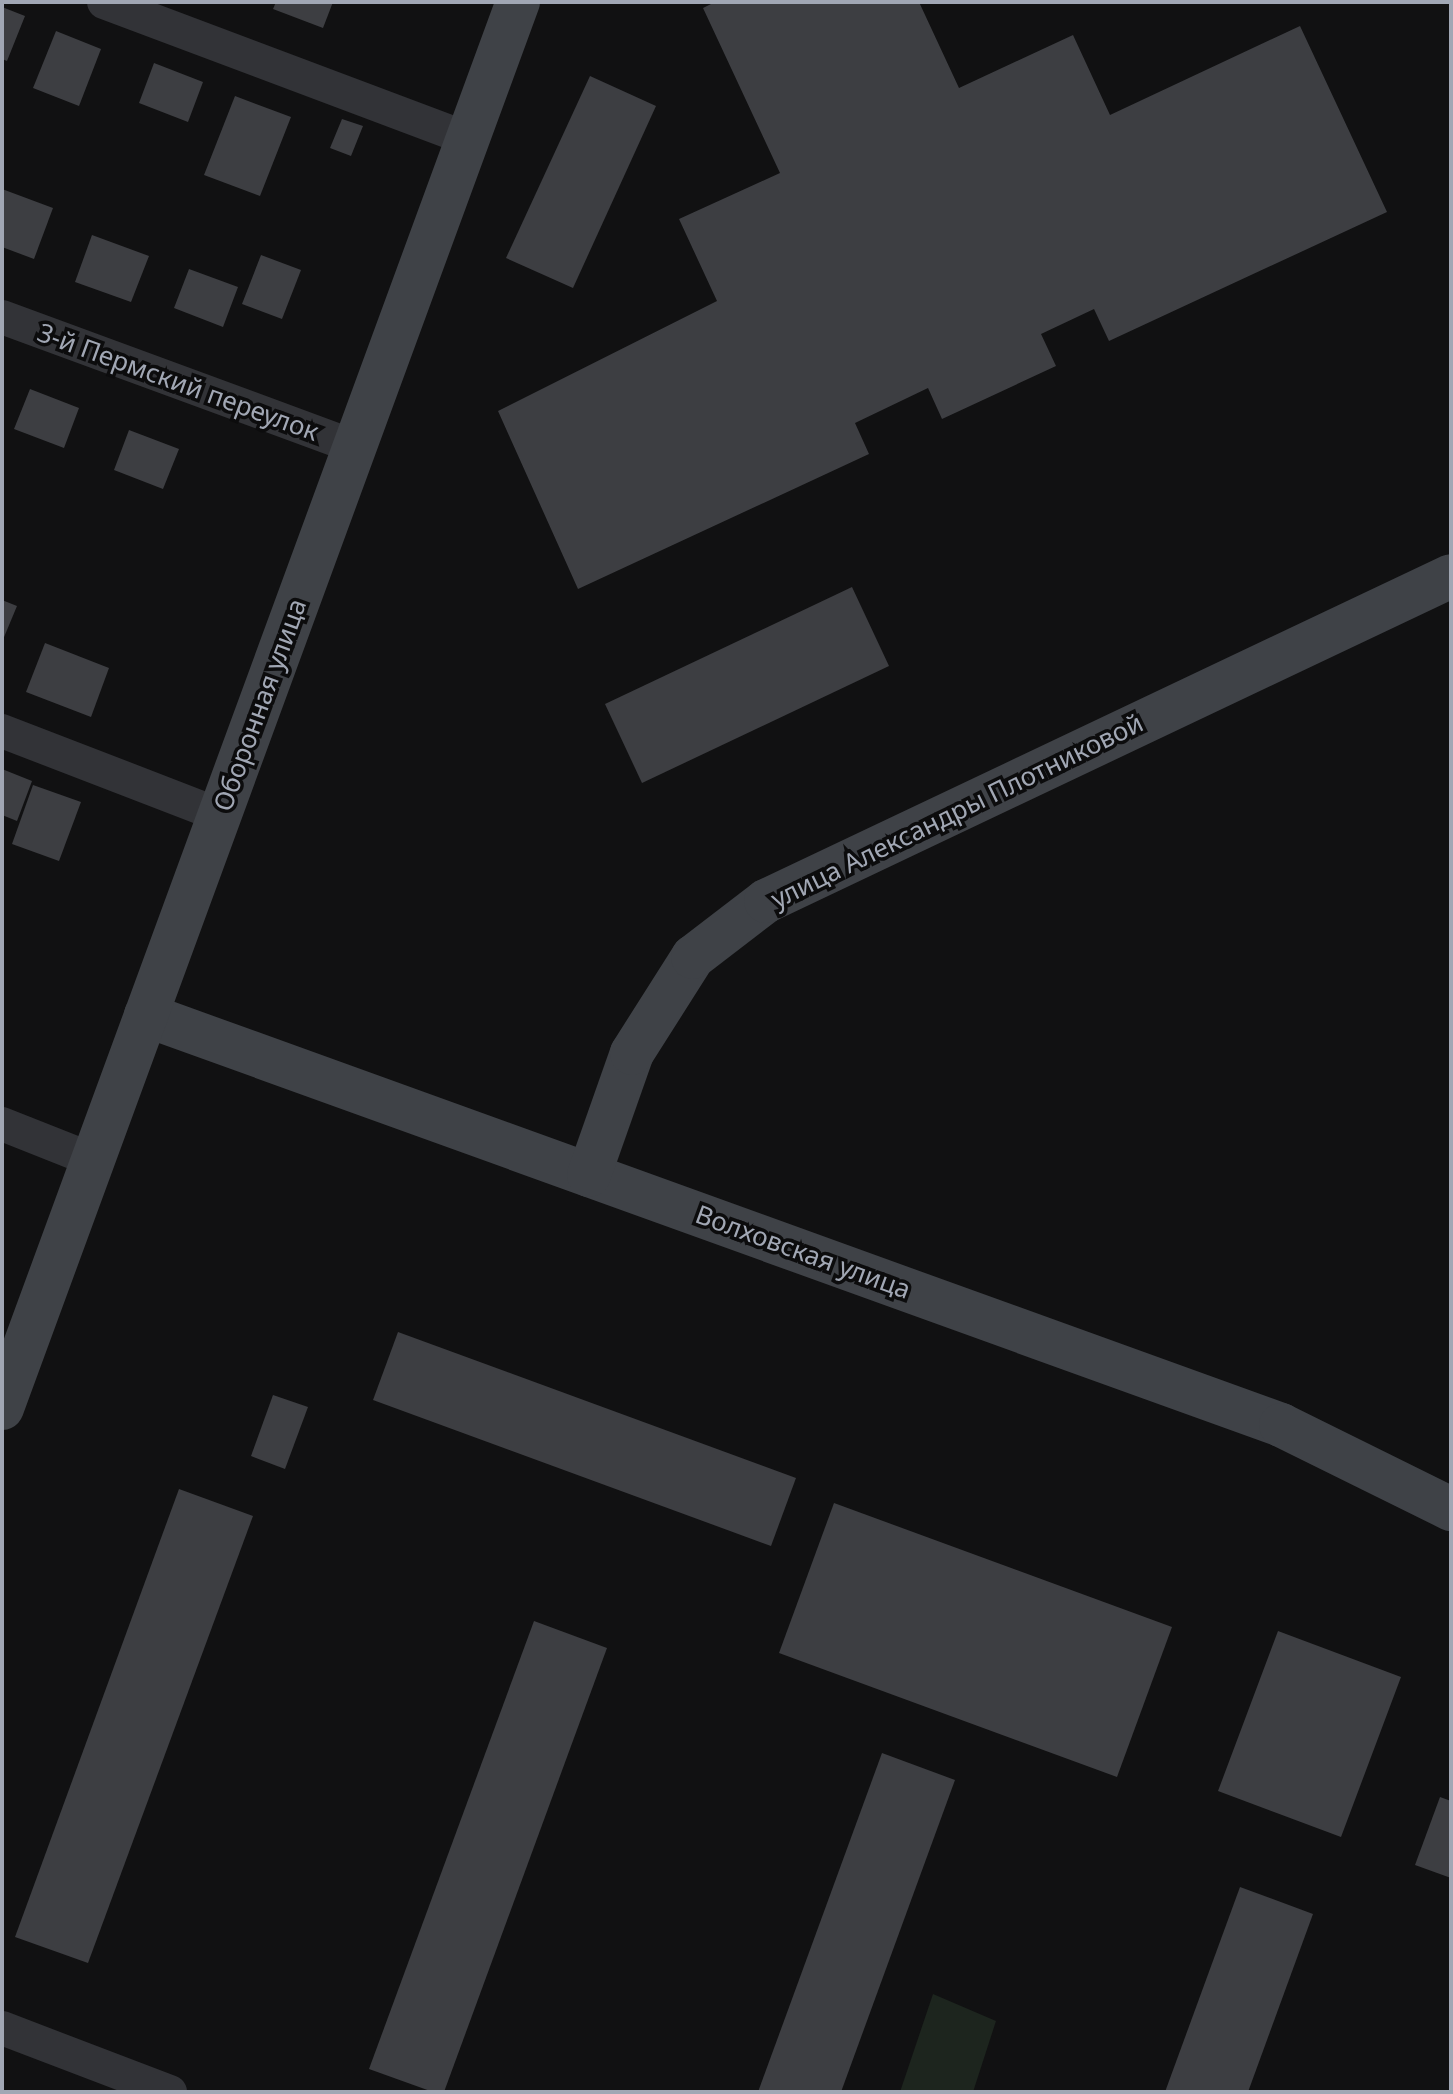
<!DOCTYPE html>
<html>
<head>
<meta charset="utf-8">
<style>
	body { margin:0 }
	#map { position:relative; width:1453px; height:2094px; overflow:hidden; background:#111112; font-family:"Noto Sans",sans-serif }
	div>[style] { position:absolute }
	.green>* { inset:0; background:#1d251e }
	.building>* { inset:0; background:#3d3e42 }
	.street>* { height:34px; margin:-17px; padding:0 17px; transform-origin:17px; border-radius:17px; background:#323337 }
	.secondary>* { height:44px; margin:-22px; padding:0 22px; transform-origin:22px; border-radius:22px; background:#3f4247 }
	span { translate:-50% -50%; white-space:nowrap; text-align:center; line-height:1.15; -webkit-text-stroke:7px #0c0c0d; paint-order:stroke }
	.street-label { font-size:26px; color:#a1a7b4 }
	.frame { position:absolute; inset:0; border:4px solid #a1a7b4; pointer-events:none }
</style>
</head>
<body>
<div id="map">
	<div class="green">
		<div style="clip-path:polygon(933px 1994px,996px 2021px,973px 2092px,900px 2092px)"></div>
	</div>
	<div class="building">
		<div style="clip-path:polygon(276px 2px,333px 2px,323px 28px,273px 9px)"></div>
		<div style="clip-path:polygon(715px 2px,919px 2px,959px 88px,1073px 35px,1110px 115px,1300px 26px,1387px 212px,1109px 341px,1094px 309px,1041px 334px,1056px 366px,942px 419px,928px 388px,855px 423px,869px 454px,578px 589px,498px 411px,717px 301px,679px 219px,780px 173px,703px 8px)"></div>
		<div style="clip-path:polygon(2px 7px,25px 16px,7px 61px,2px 59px)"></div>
		<div style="clip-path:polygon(56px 31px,101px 49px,79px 106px,33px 88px)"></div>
		<div style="clip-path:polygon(154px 63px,203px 82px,188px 122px,139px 103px)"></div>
		<div style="clip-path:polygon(590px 76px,656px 106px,573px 288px,506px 258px)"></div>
		<div style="clip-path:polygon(235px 96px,291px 117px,260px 196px,204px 175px)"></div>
		<div style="clip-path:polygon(342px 119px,363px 126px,351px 156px,330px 148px)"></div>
		<div style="clip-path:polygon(2px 189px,53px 208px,34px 259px,2px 247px)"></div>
		<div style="clip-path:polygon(92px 235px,149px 256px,131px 302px,75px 282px)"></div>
		<div style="clip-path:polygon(261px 255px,301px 270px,282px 319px,242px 304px)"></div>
		<div style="clip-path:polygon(189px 269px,238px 287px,223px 327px,174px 308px)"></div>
		<div style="clip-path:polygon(30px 389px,79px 408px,64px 448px,14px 429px)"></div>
		<div style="clip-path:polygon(129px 430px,179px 449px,163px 489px,114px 470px)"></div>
		<div style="clip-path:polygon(852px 587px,889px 666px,642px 783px,605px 704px)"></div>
		<div style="clip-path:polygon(2px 600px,17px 606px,2px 642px)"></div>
		<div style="clip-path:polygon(45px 643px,109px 668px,91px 717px,26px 692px)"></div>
		<div style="clip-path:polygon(2px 769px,32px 781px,17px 821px,2px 815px)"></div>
		<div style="clip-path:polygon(33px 785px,81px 802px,59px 861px,12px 844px)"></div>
		<div style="clip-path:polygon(398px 1332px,796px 1478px,771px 1546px,373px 1400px)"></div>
		<div style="clip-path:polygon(273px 1395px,308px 1407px,285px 1469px,251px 1456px)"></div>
		<div style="clip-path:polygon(179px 1489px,253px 1516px,88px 1963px,15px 1937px)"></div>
		<div style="clip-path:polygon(834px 1503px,1172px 1627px,1117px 1777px,779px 1653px)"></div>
		<div style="clip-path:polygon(534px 1621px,607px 1648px,444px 2092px,433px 2092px,369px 2069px)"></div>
		<div style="clip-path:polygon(1278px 1631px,1401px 1677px,1341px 1837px,1218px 1791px)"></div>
		<div style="clip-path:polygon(882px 1753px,955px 1780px,841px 2092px,758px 2092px)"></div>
		<div style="clip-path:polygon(1440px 1797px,1451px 1801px,1451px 1878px,1415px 1865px)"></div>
		<div style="clip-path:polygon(1240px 1887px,1313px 1914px,1248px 2092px,1165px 2092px)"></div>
	</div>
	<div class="street">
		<div style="left:104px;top:2px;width:389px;rotate:20.6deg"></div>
		<div style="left:2px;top:317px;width:376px;rotate:20.2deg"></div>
		<div style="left:2px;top:731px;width:234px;rotate:21.1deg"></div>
		<div style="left:2px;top:1124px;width:98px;rotate:21.6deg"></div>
		<div style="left:2px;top:2028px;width:180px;rotate:20.9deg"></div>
	</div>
	<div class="secondary">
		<div style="left:146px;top:1015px;width:1207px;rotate:19.86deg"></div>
		<div style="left:1281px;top:1425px;width:190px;rotate:26.3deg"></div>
		<div style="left:589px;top:1175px;width:129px;rotate:-70.6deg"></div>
		<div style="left:632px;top:1053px;width:114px;rotate:-57.6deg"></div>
		<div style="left:693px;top:957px;width:92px;rotate:-37.5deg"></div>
		<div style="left:766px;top:901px;width:758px;rotate:-25.38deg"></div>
		<div style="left:2px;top:1408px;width:1498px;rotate:-69.85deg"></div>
	</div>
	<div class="street-label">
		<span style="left:178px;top:382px;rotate:20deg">3-й Пермский переулок</span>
		<span style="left:260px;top:705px;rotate:-70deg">Оборонная улица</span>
		<span style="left:957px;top:811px;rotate:-26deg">улица Александры Плотниковой</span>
		<span style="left:803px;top:1252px;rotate:20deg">Волховская улица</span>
	</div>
	<div class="frame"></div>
</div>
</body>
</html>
